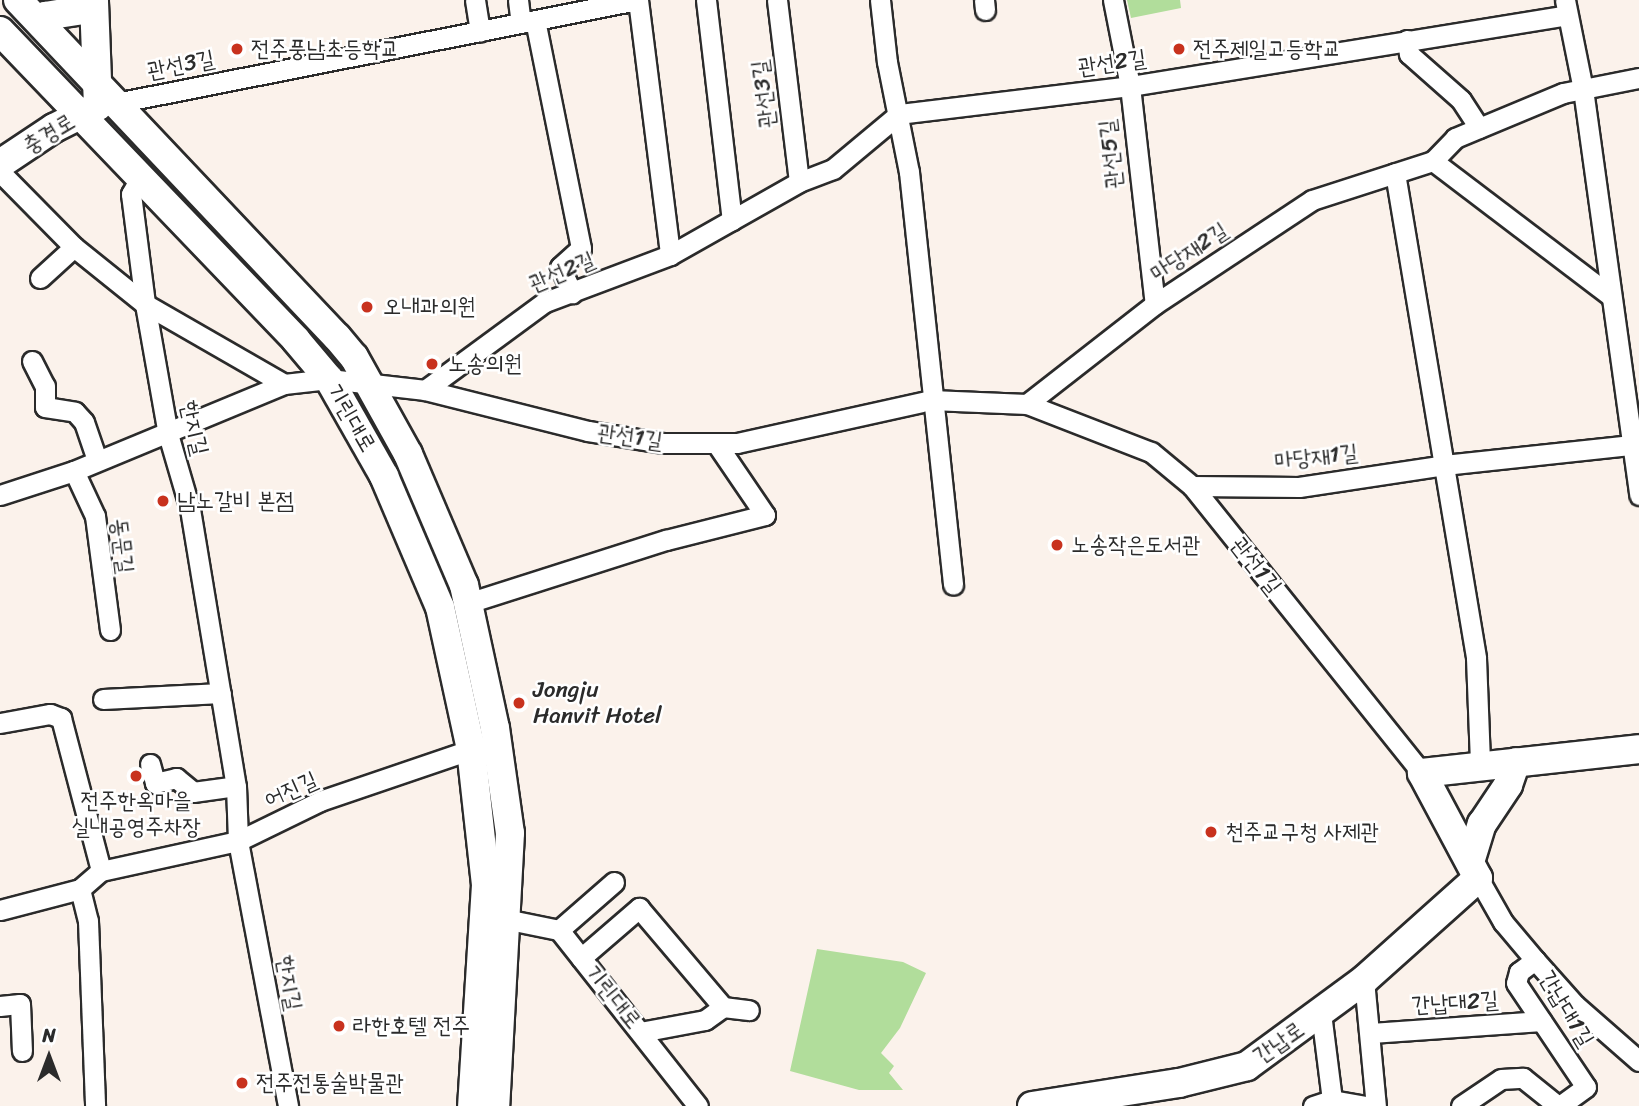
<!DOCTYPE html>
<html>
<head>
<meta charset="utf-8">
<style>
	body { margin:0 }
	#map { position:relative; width:1639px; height:1106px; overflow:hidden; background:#fbf2eb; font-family:Sriracha,"Poor Story",sans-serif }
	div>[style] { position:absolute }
	.green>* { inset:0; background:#b1dd9b }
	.roads { filter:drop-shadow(2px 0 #2b2b2b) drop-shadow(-2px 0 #2b2b2b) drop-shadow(0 2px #2b2b2b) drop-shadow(0 -2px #2b2b2b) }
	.street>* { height:19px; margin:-9.5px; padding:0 9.5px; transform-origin:9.5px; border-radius:9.5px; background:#fff }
	.secondary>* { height:28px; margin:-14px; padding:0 14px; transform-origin:14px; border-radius:14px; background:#fff }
	.dots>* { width:19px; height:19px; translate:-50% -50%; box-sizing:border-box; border:4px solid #fff; border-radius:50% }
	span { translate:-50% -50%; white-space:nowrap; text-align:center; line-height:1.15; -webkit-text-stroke:5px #fff; paint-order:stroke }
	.poi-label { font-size:23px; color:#2b2b2b }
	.left { translate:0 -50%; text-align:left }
	.street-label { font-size:23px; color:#2b2b2b }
	.north { position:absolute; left:14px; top:1022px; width:70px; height:70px; -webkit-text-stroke:5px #fff; paint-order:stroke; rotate:0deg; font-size:19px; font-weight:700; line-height:28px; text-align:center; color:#2b2b2b }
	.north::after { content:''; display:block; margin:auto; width:24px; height:32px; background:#2b2b2b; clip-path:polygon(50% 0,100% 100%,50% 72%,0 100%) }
</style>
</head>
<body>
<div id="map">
	<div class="green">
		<div style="clip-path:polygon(1127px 0,1180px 0,1181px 8px,1131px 18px)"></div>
		<div style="clip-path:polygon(817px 949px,903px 962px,926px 973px,900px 1028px,881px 1053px,894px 1066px,889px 1073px,903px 1090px,859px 1090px,790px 1071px)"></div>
	</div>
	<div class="roads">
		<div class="street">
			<div style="left:475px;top:0;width:32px;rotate:81deg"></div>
			<div style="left:518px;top:0;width:23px;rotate:83deg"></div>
			<div style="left:638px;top:0;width:257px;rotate:82.8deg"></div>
			<div style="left:706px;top:0;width:222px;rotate:83.3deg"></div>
			<div style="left:777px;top:0;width:183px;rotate:83.1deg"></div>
			<div style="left:880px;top:0;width:62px;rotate:83.6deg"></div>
			<div style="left:887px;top:62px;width:112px;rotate:78.7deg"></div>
			<div style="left:909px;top:172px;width:415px;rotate:83.9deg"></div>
			<div style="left:984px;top:0;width:10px;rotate:84deg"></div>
			<div style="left:1113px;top:0;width:88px;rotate:78.8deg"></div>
			<div style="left:1130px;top:86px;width:219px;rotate:83.5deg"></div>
			<div style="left:1565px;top:0;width:91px;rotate:78.6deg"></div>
			<div style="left:1583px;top:89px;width:410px;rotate:82.1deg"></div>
			<div style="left:535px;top:20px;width:233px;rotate:78.6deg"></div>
			<div style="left:581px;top:248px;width:28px;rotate:138deg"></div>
			<div style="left:560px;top:267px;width:29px;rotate:65deg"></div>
			<div style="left:1407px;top:40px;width:14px;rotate:82deg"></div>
			<div style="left:1409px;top:54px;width:69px;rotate:41.5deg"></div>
			<div style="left:1461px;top:100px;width:33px;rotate:57deg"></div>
			<div style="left:106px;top:105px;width:541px;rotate:-11.19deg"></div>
			<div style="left:1433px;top:161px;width:223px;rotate:37.2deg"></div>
			<div style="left:0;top:172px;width:105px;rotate:45.4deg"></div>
			<div style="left:74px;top:247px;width:91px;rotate:38.8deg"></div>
			<div style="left:145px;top:304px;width:160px;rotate:29.9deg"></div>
			<div style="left:284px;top:384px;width:45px;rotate:-6.3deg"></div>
			<div style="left:329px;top:379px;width:97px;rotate:6.5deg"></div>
			<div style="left:425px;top:390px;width:168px;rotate:14.1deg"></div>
			<div style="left:588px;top:431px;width:75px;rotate:9.2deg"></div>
			<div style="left:662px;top:443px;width:75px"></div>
			<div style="left:737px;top:443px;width:199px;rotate:-12.5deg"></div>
			<div style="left:931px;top:400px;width:96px;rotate:2.4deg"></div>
			<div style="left:1027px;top:404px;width:133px;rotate:21.2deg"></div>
			<div style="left:1151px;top:452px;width:53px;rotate:39.7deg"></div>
			<div style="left:1192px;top:486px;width:368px;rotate:51.3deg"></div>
			<div style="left:1395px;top:173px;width:492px;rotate:80.5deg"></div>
			<div style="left:1476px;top:658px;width:106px;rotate:87.8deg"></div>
			<div style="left:142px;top:175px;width:22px;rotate:120deg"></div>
			<div style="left:131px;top:194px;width:111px;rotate:82.7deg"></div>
			<div style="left:145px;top:304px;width:132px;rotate:80deg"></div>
			<div style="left:168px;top:434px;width:78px;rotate:73.7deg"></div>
			<div style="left:190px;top:509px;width:281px;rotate:80.6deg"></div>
			<div style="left:236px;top:786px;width:55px;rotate:87.9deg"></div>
			<div style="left:238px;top:841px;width:270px;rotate:79.3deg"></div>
			<div style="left:40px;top:278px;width:46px;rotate:-42.4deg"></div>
			<div style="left:32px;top:361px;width:28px;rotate:63deg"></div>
			<div style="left:45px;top:386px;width:21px;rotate:90deg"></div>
			<div style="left:45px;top:407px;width:30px;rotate:9deg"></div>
			<div style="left:75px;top:412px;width:13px;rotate:48deg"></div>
			<div style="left:84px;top:422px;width:40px;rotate:71.1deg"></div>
			<div style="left:425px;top:390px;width:149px;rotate:-36.3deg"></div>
			<div style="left:545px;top:302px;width:134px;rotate:-20.6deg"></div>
			<div style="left:670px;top:255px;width:148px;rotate:-29.5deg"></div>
			<div style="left:799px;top:182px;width:36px;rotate:-21deg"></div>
			<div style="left:833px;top:169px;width:86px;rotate:-39.8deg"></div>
			<div style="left:899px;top:114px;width:233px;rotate:-6.9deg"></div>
			<div style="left:1130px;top:86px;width:443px;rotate:-9.2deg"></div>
			<div style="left:1027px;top:404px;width:162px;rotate:-38deg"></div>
			<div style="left:1155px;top:304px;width:188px;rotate:-33.5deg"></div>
			<div style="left:1312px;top:200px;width:127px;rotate:-17.9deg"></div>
			<div style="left:1433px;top:161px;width:32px;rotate:-46deg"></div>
			<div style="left:1455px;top:138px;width:117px;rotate:-22.6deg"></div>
			<div style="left:1563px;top:93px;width:77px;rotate:-11.2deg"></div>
			<div style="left:74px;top:471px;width:50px;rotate:65deg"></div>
			<div style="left:95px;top:516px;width:115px;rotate:82.5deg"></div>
			<div style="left:1192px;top:486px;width:107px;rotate:0.5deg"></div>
			<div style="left:1299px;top:487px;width:147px;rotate:-8.6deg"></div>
			<div style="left:1444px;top:465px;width:196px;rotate:-6.1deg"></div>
			<div style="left:0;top:495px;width:78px;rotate:-18deg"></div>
			<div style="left:74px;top:471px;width:227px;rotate:-22.5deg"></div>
			<div style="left:468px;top:603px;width:208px;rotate:-17.7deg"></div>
			<div style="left:666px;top:540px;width:102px;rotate:-14.2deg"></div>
			<div style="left:765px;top:515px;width:87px;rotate:-124.2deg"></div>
			<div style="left:103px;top:699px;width:118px;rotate:-2.9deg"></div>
			<div style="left:0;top:723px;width:51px;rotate:-10.2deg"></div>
			<div style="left:50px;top:714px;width:12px;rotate:20deg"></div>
			<div style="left:61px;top:718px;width:158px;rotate:75.3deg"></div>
			<div style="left:150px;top:764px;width:20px;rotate:75deg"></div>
			<div style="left:155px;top:783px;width:22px;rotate:-13deg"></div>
			<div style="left:176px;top:778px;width:22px;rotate:39deg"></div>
			<div style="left:193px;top:792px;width:43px;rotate:-7.9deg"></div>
			<div style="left:1478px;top:878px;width:51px;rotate:60.4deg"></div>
			<div style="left:1503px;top:922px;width:50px;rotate:49.9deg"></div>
			<div style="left:1535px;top:960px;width:60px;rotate:48.4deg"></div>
			<div style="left:1575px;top:1005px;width:85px;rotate:41.2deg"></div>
			<div style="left:80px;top:889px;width:33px;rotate:76deg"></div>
			<div style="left:88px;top:921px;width:185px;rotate:87.8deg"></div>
			<div style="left:0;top:910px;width:83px;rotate:-14.7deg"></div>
			<div style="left:80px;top:889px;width:28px;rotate:-41deg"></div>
			<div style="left:101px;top:871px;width:140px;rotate:-12.4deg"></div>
			<div style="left:238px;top:841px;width:91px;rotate:-26deg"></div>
			<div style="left:320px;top:801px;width:171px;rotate:-18.8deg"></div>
			<div style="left:495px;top:917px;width:65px;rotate:11.5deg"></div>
			<div style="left:559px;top:930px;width:224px;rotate:51.7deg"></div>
			<div style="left:559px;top:930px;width:73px;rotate:-41.1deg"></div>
			<div style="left:581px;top:958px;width:77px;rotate:-40.8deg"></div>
			<div style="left:639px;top:908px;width:130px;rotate:49.7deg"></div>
			<div style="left:723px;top:1007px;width:22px;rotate:144deg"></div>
			<div style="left:705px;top:1020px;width:65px;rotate:169.4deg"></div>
			<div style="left:1535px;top:960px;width:20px;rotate:143deg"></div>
			<div style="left:1519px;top:972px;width:11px;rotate:105deg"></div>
			<div style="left:1516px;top:983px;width:125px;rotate:56.1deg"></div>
			<div style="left:1586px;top:1087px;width:32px;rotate:144deg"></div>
			<div style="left:1364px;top:980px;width:127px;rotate:84.6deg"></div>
			<div style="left:0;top:1006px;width:20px;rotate:-6deg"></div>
			<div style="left:20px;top:1004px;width:47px;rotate:87.6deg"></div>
			<div style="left:723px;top:1007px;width:26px;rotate:7deg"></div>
			<div style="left:1321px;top:1013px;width:88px;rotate:82.8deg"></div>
			<div style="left:1371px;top:1033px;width:171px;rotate:-4deg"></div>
			<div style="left:1313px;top:1106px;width:20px;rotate:-18deg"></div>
			<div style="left:1332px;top:1100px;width:36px;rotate:10deg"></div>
			<div style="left:1461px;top:1106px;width:48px;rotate:-34deg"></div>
			<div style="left:1501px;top:1079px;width:22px;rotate:-3deg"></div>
			<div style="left:1523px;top:1078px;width:45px;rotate:38.7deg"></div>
		</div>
		<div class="secondary">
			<div style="left:18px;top:0;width:464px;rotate:46.6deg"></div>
			<div style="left:337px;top:337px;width:26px;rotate:50deg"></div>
			<div style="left:354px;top:357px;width:111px;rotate:60.9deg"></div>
			<div style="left:408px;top:454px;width:142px;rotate:66.9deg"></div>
			<div style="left:464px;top:585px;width:146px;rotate:77.8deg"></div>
			<div style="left:495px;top:728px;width:106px;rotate:81.9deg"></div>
			<div style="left:510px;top:833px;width:273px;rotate:93.1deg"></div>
			<div style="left:40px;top:22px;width:8px;rotate:-50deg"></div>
			<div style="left:45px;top:16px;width:36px;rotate:-9deg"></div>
			<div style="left:81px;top:10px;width:16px;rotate:-38deg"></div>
			<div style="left:0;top:31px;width:428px;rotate:46.2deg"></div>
			<div style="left:296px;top:340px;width:51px;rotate:49.8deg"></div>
			<div style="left:329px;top:379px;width:112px;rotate:60.4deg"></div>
			<div style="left:384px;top:476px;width:142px;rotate:66.9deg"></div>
			<div style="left:440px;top:607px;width:145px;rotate:77.7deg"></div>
			<div style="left:471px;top:749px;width:137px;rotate:83.7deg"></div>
			<div style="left:486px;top:885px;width:221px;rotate:93.6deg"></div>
			<div style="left:0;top:164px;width:65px;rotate:-33.7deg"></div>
			<div style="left:54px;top:128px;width:49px;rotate:-26.6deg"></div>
			<div style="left:98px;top:106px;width:106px;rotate:-92.2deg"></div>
			<div style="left:1471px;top:859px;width:37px;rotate:-73deg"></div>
			<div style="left:1482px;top:824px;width:47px;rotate:-56.3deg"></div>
			<div style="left:1508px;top:785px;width:24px;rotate:-71deg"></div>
			<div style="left:1032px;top:1106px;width:149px;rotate:-8.9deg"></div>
			<div style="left:1179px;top:1083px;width:70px;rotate:-14deg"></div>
			<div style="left:1247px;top:1066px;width:145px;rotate:-36.3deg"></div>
			<div style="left:1364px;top:980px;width:153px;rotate:-41.8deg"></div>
			<div style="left:1478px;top:878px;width:119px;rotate:-118.1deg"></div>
			<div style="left:1422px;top:773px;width:218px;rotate:-6.3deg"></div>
		</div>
	</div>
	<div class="dots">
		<div style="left:237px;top:49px;background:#c8321e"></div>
		<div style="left:1179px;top:49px;background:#c8321e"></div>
		<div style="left:367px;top:307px;background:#c8321e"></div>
		<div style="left:432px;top:364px;background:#c8321e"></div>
		<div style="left:163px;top:501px;background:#c8321e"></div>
		<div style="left:1057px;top:545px;background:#c8321e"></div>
		<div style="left:519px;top:703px;background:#c8321e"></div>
		<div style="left:136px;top:776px;background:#c8321e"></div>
		<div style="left:1211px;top:832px;background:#c8321e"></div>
		<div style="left:339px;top:1026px;background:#c8321e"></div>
		<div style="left:242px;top:1083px;background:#c8321e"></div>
	</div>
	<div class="poi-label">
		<span class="left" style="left:251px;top:49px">전주풍남초등학교</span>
		<span class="left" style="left:1193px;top:49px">전주제일고등학교</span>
		<span class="left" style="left:383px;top:307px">오내과의원</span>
		<span class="left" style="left:448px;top:364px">노송의원</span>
		<span class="left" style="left:177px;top:501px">남노갈비 본점</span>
		<span class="left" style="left:1071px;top:545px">노송작은도서관</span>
		<span class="left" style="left:533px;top:703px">Jongju<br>Hanvit Hotel</span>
		<span style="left:136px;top:814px">전주한옥마을<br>실내공영주차장</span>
		<span class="left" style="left:1225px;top:832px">천주교구청 사제관</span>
		<span class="left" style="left:353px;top:1026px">라한호텔 전주</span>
		<span class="left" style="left:256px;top:1083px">전주전통술박물관</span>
	</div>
	<div class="street-label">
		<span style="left:1112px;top:63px;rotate:-8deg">관선2길</span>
		<span style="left:181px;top:65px;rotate:-11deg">관선3길</span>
		<span style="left:764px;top:94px;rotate:-97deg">관선3길</span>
		<span style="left:49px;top:134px;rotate:-31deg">충경로</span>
		<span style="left:1111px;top:154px;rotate:-96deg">관선5길</span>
		<span style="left:1189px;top:252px;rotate:-33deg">마당재2길</span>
		<span style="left:562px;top:272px;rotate:-23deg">관선2길</span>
		<span style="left:351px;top:418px;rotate:60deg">기린대로</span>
		<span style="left:194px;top:428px;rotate:77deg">한지길</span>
		<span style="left:630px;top:437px;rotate:8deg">관선1길</span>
		<span style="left:1316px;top:457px;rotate:-6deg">마당재1길</span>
		<span style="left:122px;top:546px;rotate:83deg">동문길</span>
		<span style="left:1256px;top:566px;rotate:52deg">관선1길</span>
		<span style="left:291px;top:790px;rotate:-24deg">어진길</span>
		<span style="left:289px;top:983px;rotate:80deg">한지길</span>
		<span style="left:613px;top:997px;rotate:51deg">기린대로</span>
		<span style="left:1455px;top:1003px;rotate:-4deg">간납대2길</span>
		<span style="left:1566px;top:1009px;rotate:59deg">간납대1길</span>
		<span style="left:1279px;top:1043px;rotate:-35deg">간납로</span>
	</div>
	<div class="north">N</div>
</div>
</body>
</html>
